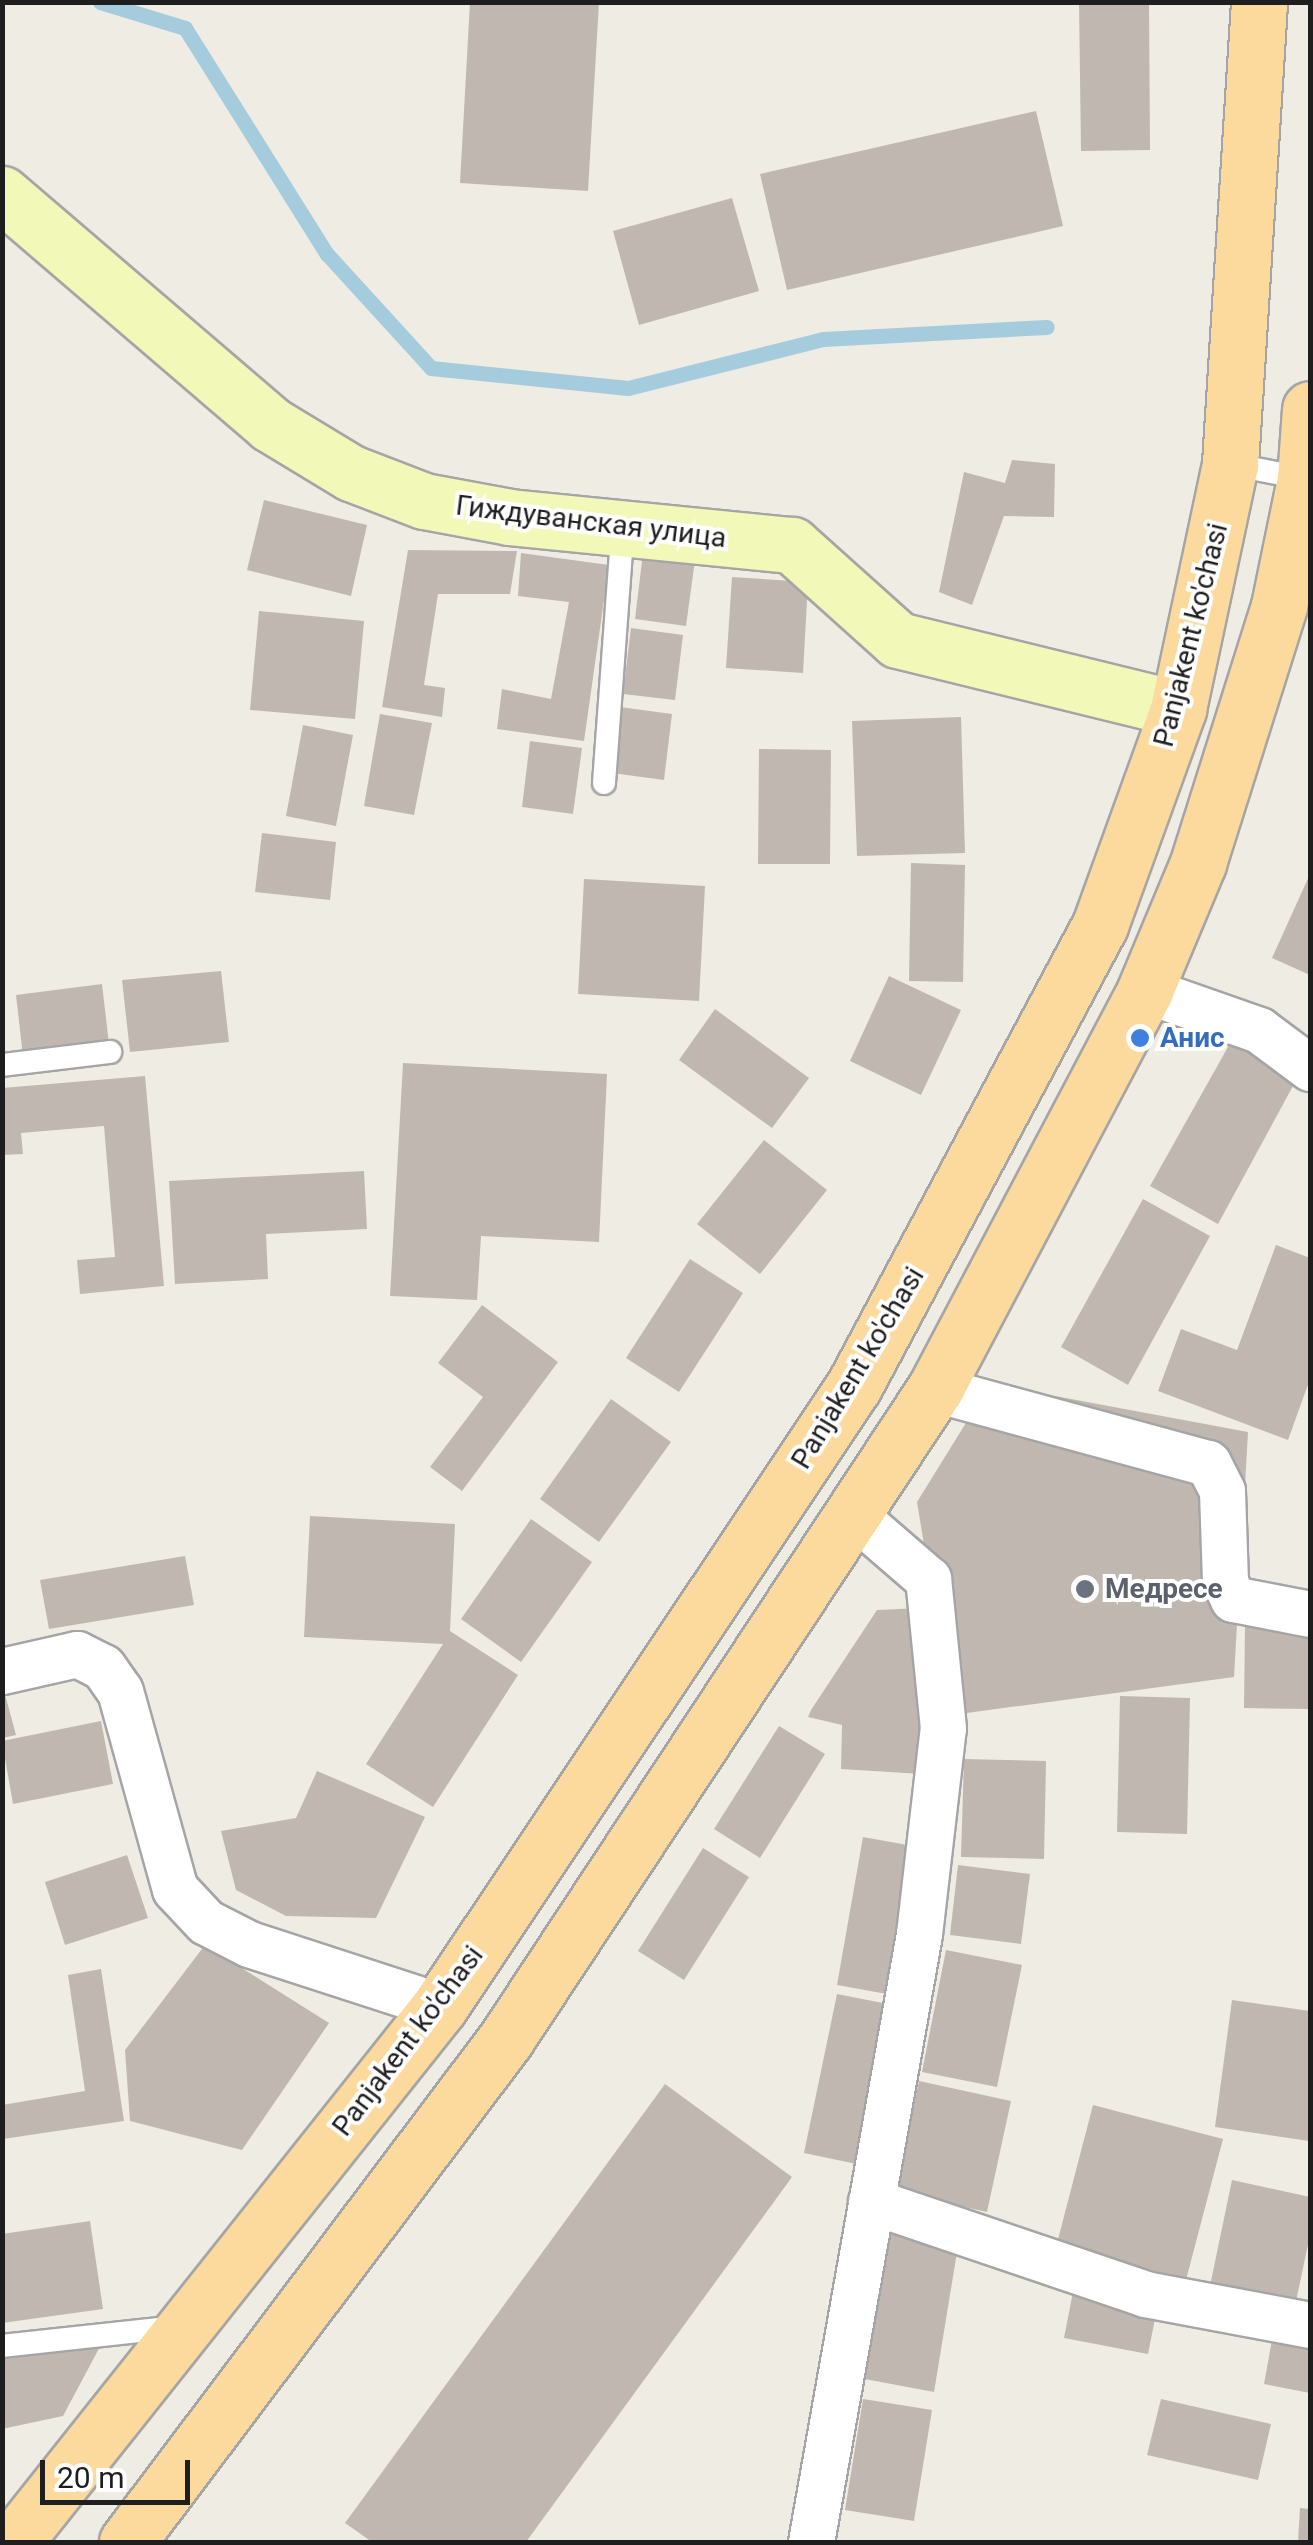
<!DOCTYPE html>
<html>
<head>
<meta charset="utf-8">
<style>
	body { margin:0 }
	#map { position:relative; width:1313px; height:2545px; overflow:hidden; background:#efece4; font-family:Roboto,sans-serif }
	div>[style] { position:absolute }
	.stream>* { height:15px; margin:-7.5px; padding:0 7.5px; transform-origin:7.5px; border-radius:7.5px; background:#a4ccdd }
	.building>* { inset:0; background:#c0b8b0 }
	.roads { filter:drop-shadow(2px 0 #a5a5a5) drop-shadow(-2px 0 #a5a5a5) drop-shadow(0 2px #a5a5a5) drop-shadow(0 -2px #a5a5a5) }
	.lane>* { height:22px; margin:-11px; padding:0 11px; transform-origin:11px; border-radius:11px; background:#fff }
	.street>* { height:45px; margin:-22.5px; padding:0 22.5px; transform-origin:22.5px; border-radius:22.5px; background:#fff }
	.secondary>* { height:55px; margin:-27.5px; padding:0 27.5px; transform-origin:27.5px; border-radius:27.5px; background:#f2f9b8 }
	.primary>* { height:55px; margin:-27.5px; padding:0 27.5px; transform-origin:27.5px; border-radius:27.5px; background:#fcd99c }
	.dots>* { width:28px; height:28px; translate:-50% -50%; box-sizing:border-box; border:5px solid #fff; border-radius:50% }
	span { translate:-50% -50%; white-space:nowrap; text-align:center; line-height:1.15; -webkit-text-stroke:8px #fff; paint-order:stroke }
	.street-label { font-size:28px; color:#1e1e1e }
	.shop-label { font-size:28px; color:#366cbe; font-weight:700 }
	.left { translate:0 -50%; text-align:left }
	.worship-label { font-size:28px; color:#5b616d; font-weight:700 }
	.frame { position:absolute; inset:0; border:5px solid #1e1e1e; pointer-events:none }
	.scale { position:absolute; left:40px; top:2460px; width:150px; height:45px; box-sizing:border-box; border:5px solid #1e1e1e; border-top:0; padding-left:12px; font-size:30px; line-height:35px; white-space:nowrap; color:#1e1e1e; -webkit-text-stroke:8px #fff; paint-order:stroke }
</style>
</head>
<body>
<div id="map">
	<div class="stream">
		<div style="left:100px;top:2px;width:89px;rotate:17deg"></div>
		<div style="left:185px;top:28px;width:267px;rotate:57.9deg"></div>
		<div style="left:327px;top:254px;width:154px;rotate:47.6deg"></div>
		<div style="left:431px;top:368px;width:198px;rotate:5.8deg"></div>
		<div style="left:628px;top:388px;width:201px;rotate:-14.1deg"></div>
		<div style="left:823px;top:339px;width:224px;rotate:-3.1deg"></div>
	</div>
	<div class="building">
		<div style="clip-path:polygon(470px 2px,599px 2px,588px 191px,460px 183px)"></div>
		<div style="clip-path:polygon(1079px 2px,1149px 2px,1150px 150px,1081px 151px)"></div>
		<div style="clip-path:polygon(1036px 111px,1063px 226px,787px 290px,760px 174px)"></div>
		<div style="clip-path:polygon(732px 198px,759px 291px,639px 325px,613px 231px)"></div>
		<div style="clip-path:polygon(1012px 460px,1055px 464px,1054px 517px,1004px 516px,972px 605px,939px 592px,964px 472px,1005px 483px)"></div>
		<div style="clip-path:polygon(264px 500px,367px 525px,351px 596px,247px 570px)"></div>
		<div style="clip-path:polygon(408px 550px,517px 551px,510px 594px,438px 594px,424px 685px,445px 688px,442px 717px,382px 707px)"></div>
		<div style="clip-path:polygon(521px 553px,609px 565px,584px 741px,497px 729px,502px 689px,551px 699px,569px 602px,518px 596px)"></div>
		<div style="clip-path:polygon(643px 553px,695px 560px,686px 626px,635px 619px)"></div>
		<div style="clip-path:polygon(732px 577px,808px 582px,803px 673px,726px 668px)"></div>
		<div style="clip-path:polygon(259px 611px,364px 621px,355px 719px,250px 710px)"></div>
		<div style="clip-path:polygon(631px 628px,683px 635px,675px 700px,623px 694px)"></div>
		<div style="clip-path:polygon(620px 707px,672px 714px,664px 780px,612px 773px)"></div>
		<div style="clip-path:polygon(380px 714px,432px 723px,414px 815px,364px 806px)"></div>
		<div style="clip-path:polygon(961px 717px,965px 853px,857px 856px,852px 721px)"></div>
		<div style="clip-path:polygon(303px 725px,353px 735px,336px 826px,286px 816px)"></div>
		<div style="clip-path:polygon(530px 741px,582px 748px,573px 814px,522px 807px)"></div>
		<div style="clip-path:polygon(759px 749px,831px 750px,830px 864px,758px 864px)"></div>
		<div style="clip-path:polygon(262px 833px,336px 842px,330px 900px,255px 892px)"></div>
		<div style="clip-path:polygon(911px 863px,965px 865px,963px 982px,909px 981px)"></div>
		<div style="clip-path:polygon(1310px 874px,1310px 975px,1272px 958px)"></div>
		<div style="clip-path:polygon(584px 879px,705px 886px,699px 1001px,578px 994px)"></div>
		<div style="clip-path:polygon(221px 971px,229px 1042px,130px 1052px,122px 980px)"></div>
		<div style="clip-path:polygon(889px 976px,961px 1010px,921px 1095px,850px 1061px)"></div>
		<div style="clip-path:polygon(102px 984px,109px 1044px,23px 1056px,16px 995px)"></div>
		<div style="clip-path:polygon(715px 1009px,809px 1078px,772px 1128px,679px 1060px)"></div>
		<div style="clip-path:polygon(1233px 1038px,1299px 1075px,1218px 1224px,1150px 1186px)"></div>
		<div style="clip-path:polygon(403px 1063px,607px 1074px,599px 1242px,481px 1236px,477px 1300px,390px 1296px)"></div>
		<div style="clip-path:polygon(145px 1076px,164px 1286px,80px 1294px,77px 1260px,115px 1257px,104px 1126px,21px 1133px,23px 1154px,2px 1155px,2px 1088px)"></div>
		<div style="clip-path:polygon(764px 1140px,827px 1190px,760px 1274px,697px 1224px)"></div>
		<div style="clip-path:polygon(364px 1171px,367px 1229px,266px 1234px,268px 1279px,175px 1284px,169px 1181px)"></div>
		<div style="clip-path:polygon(1143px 1199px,1210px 1236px,1128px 1385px,1061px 1347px)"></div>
		<div style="clip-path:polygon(1276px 1245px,1310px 1258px,1310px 1379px,1288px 1440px,1158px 1391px,1181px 1329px,1237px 1350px)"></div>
		<div style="clip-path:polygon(690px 1259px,743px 1293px,679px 1392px,626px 1358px)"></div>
		<div style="clip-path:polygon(482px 1305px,558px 1362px,462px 1491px,430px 1467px,483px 1397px,438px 1363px)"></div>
		<div style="clip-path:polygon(990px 1384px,1248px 1432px,1234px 1677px,952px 1715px,917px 1502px)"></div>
		<div style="clip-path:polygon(611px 1399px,671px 1442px,599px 1542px,540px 1499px)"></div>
		<div style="clip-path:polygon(310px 1516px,455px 1524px,450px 1631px,518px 1675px,433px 1807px,366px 1764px,443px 1644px,304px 1637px)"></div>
		<div style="clip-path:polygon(531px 1519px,592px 1562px,521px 1662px,461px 1619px)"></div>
		<div style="clip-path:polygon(185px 1556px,194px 1605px,49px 1629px,40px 1580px)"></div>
		<div style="clip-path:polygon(922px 1608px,937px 1775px,841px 1769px,842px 1725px,808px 1717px,811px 1710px,877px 1610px)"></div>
		<div style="clip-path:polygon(1245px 1626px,1310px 1628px,1310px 1709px,1244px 1708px)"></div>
		<div style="clip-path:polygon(2px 1683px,16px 1735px,2px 1738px)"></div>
		<div style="clip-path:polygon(1120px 1696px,1190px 1698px,1187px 1834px,1117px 1832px)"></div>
		<div style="clip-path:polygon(101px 1721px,113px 1784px,13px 1804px,2px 1741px)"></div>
		<div style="clip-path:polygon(779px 1726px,825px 1754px,760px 1858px,714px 1829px)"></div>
		<div style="clip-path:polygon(964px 1759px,1046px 1761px,1044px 1859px,961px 1857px)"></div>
		<div style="clip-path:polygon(317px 1771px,425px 1817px,376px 1918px,286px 1916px,236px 1890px,221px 1831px,296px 1818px)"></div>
		<div style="clip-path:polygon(863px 1837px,924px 1848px,898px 1996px,837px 1985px)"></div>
		<div style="clip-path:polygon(703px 1848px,749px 1877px,684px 1980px,638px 1951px)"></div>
		<div style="clip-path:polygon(127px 1855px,148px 1918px,65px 1945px,45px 1882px)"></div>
		<div style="clip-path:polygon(958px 1865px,1030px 1874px,1021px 1944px,950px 1935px)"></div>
		<div style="clip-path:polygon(205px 1945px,329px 2023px,242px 2150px,130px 2121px,125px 2050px)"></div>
		<div style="clip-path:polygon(946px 1950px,1022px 1965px,997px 2087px,922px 2072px)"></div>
		<div style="clip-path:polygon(101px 1969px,124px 2121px,3px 2139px,2px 2105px,85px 2091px,68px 1975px)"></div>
		<div style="clip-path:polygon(837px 1994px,898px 2006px,866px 2166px,804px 2153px)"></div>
		<div style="clip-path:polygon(1232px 2000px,1310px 2011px,1309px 2141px,1215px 2127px)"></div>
		<div style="clip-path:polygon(919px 2081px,1011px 2101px,987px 2212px,896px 2192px)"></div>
		<div style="clip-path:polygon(665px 2084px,792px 2177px,526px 2542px,372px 2542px,345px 2523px)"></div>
		<div style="clip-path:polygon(1093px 2105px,1223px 2139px,1186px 2280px,1056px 2247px)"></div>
		<div style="clip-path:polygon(1232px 2180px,1310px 2197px,1310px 2235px,1295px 2306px,1210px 2286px)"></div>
		<div style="clip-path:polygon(90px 2221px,103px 2309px,2px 2323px,2px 2234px)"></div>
		<div style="clip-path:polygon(880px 2226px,959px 2240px,934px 2392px,854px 2377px)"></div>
		<div style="clip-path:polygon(1073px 2292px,1157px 2309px,1148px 2354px,1064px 2338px)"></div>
		<div style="clip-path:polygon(1274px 2329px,1310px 2336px,1310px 2393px,1264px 2384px)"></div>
		<div style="clip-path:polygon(103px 2341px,63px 2416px,2px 2429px,2px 2359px)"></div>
		<div style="clip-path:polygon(863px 2399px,932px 2410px,914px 2521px,845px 2510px)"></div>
		<div style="clip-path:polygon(1161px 2399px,1271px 2424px,1258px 2480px,1147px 2455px)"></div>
		<div style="clip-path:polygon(1300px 2508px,1310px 2509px,1310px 2542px,1298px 2542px)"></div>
	</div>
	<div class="roads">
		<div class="lane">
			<div style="left:1230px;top:464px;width:78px;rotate:11deg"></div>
			<div style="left:604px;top:783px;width:258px;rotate:-85.8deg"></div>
			<div style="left:2px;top:1065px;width:109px;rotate:-6.9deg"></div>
			<div style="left:2px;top:2346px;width:175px;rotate:-6.2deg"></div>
		</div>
		<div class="street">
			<div style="left:1145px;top:990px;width:121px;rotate:19.3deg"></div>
			<div style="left:1259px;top:1030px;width:64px;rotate:36.7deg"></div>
			<div style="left:935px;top:1389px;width:283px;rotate:15.2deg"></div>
			<div style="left:1208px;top:1463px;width:31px;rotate:63deg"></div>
			<div style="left:1222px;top:1491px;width:91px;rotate:88.1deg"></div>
			<div style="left:1225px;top:1582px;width:19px;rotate:65deg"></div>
			<div style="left:1233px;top:1599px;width:78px;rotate:11deg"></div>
			<div style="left:2px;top:1671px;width:77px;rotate:-12.8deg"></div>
			<div style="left:77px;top:1654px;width:29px;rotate:27deg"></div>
			<div style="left:103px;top:1667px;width:29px;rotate:55deg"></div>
			<div style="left:120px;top:1691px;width:205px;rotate:74.5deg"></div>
			<div style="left:175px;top:1889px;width:45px;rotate:46.8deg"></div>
			<div style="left:206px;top:1922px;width:48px;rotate:27.1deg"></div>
			<div style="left:249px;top:1944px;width:201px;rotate:18deg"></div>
			<div style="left:871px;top:2201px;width:289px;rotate:18.7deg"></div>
			<div style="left:1145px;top:2294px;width:168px;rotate:10.6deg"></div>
			<div style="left:811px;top:2542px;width:618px;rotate:-79.93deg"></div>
			<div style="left:919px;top:1934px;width:207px;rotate:-83.4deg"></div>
			<div style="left:943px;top:1728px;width:150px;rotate:-95.7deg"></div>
			<div style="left:928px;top:1579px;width:96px;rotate:-139.2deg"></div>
		</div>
		<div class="secondary">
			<div style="left:2px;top:194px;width:353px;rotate:40.6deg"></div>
			<div style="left:270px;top:424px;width:95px;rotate:31.2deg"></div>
			<div style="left:351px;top:473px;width:78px;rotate:21deg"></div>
			<div style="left:424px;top:501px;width:87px;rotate:10.5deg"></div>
			<div style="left:510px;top:517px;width:283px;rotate:5.7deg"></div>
			<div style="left:792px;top:545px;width:142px;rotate:41.9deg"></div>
			<div style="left:898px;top:640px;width:288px;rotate:13.8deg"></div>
		</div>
		<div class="primary">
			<div style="left:14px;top:2542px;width:685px;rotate:-51.52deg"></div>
			<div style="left:440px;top:2006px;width:746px;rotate:-56.27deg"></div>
			<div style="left:854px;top:1386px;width:523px;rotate:-61.91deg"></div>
			<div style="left:1100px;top:925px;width:230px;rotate:-70.1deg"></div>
			<div style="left:1178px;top:709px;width:250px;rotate:-78deg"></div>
			<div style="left:1230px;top:464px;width:463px;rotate:-86.4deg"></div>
			<div style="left:127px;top:2542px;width:630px;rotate:-53deg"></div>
			<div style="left:506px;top:2039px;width:779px;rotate:-56.58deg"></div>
			<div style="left:935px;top:1389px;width:451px;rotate:-62.2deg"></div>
			<div style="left:1145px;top:990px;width:138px;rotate:-67.3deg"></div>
			<div style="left:1198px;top:863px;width:269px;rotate:-72.5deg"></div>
			<div style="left:1279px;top:606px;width:130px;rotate:-78.4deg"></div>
			<div style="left:1305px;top:479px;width:70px;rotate:-85.9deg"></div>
		</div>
	</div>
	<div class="dots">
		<div style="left:1140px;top:1038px;background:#3f7fe0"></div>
		<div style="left:1085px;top:1589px;background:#6b7280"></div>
	</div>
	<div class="street-label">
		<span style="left:591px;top:522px;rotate:7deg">Гиждуванская улица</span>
		<span style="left:1191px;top:635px;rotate:-76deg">Panjakent ko'chasi</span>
		<span style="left:858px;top:1368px;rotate:-59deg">Panjakent ko'chasi</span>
		<span style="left:408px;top:2041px;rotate:-53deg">Panjakent ko'chasi</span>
	</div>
	<div class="shop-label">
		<span class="left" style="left:1160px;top:1038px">Анис</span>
	</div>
	<div class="worship-label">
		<span class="left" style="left:1105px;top:1589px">Медресе</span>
	</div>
	<div class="frame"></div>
	<div class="scale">20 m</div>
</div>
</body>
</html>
